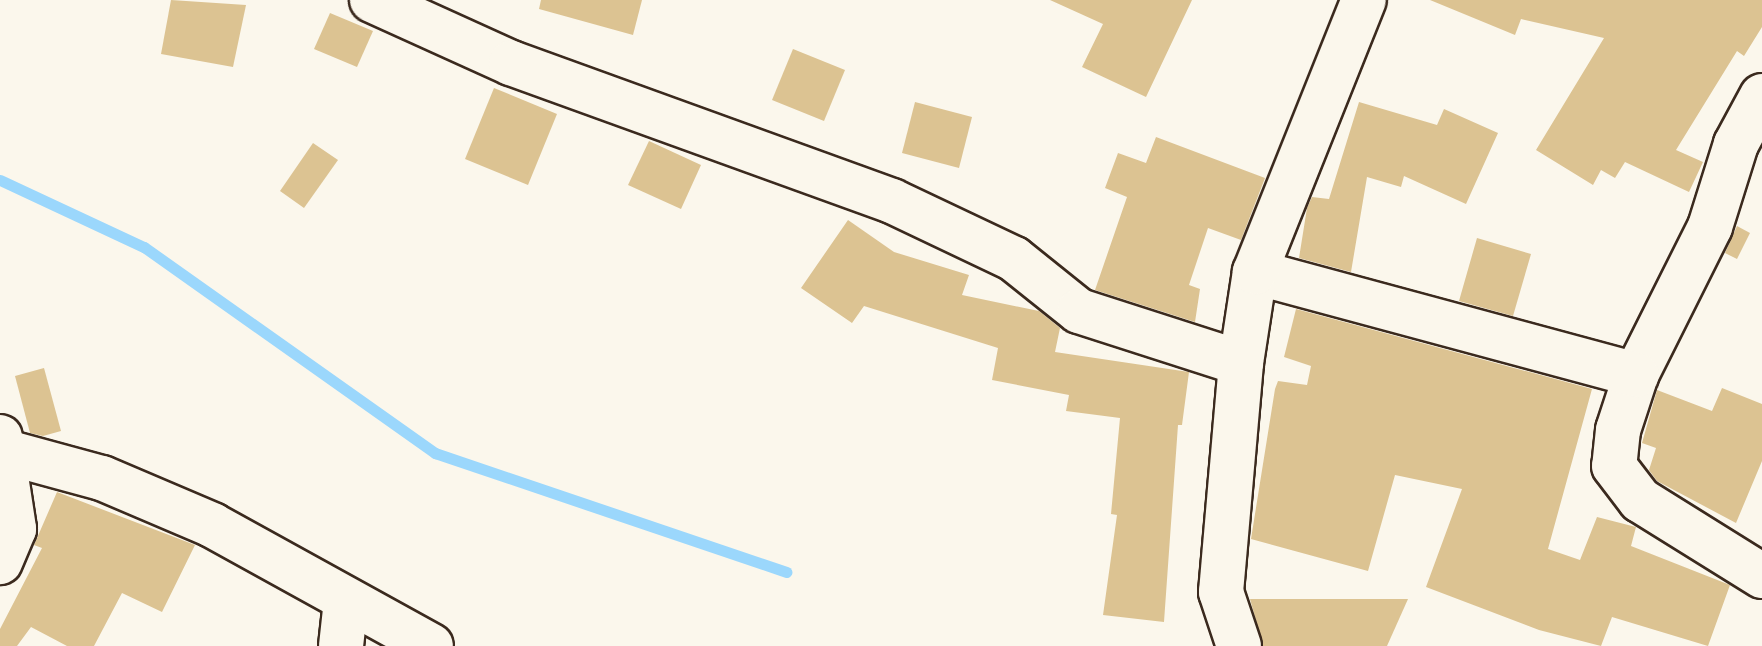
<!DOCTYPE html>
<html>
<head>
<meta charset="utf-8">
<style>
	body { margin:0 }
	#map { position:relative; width:1762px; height:646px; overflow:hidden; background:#fbf7ec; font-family:Mynerve,sans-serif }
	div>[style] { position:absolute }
	.stream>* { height:11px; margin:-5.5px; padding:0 5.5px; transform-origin:5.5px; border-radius:5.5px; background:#9bd7fc }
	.building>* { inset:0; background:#dcc392 }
	.roads { filter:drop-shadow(2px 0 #3b2a1e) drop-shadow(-2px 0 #3b2a1e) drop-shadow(0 2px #3b2a1e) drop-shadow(0 -2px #3b2a1e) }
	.minor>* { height:44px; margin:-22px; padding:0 22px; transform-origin:22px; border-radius:22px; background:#fbf7ec }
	span { translate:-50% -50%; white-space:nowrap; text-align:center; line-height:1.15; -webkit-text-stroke:6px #fbf7ec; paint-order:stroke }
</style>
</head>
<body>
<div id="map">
	<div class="stream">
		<div style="left:0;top:180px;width:159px;rotate:25deg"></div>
		<div style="left:144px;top:247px;width:357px;rotate:35.3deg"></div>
		<div style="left:435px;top:453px;width:371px;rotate:18.7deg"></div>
	</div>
	<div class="building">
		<div style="clip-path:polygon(171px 0,246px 5px,233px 67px,161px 54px)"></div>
		<div style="clip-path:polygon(541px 0,642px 0,633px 35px,539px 9px)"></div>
		<div style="clip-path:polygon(1050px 0,1192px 0,1146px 97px,1082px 67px,1103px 24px)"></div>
		<div style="clip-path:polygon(1430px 0,1762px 0,1762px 27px,1744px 56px,1737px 51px,1676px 150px,1703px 162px,1689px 192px,1625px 162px,1615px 178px,1601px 170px,1593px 185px,1536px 150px,1604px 38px,1521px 19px,1515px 35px)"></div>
		<div style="clip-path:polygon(330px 13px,373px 31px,357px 67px,314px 49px)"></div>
		<div style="clip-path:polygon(793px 49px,845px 70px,824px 121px,772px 100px)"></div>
		<div style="clip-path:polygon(494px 88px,557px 114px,528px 185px,465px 159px)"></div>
		<div style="clip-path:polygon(915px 102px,972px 117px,959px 168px,902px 153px)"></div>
		<div style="clip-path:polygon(1359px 102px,1437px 125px,1444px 109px,1498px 133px,1466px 204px,1404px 176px,1401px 187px,1367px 177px,1351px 272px,1299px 258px,1307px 208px,1312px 197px,1329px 199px)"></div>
		<div style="clip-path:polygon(1156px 137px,1265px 178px,1241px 240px,1208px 228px,1189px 285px,1200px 289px,1195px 322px,1095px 290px,1127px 197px,1105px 188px,1118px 153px,1146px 163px)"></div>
		<div style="clip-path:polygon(649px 141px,701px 165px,681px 209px,628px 185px)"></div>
		<div style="clip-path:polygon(313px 143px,338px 160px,304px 208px,280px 191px)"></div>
		<div style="clip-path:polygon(848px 220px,894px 252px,969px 275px,962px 295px,1039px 311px,1060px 328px,1055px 352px,1189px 372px,1182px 425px,1178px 425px,1164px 622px,1103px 615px,1117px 515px,1111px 514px,1120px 418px,1066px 411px,1069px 395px,992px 380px,998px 348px,864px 306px,852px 323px,801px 288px)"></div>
		<div style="clip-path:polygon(1737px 226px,1750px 233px,1737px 259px,1725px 253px)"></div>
		<div style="clip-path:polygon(1477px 238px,1531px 254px,1513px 316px,1459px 301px)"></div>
		<div style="clip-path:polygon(1296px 309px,1592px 389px,1548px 549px,1580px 560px,1597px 517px,1636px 527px,1631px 546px,1730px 585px,1708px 646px,1612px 617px,1601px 646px,1539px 630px,1426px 587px,1462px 489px,1395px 475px,1368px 571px,1251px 539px,1275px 389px,1278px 381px,1307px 385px,1311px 366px,1284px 357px)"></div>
		<div style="clip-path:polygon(44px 368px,61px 431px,43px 436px,30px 433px,15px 376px)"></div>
		<div style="clip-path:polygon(1722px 388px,1762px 404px,1762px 461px,1736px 523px,1657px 481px,1649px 470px,1656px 448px,1642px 443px,1657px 390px,1712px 411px)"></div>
		<div style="clip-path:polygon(57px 492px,195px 545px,162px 612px,122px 593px,94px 646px,67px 646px,31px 627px,17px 646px,0 646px,0 629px,42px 548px,34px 545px)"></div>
		<div style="clip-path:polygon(1250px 599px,1408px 599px,1387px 646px,1263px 646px)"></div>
	</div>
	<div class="roads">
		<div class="minor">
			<div style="left:372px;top:0;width:153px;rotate:24.4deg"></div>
			<div style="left:511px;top:63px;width:405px;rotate:19.9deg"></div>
			<div style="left:892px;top:201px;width:135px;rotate:25.4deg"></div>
			<div style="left:1014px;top:259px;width:83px;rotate:38.7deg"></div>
			<div style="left:1079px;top:311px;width:170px;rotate:17.8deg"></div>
			<div style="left:1762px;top:96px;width:55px;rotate:118.4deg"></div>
			<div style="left:1736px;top:144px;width:87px;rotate:107.4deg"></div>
			<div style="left:1710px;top:227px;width:165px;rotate:116.6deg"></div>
			<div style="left:1636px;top:375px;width:58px;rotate:108.1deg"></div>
			<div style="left:1618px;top:430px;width:36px;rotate:96deg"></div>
			<div style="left:1614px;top:466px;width:43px;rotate:52.6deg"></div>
			<div style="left:1640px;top:500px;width:144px;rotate:31.9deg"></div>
			<div style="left:1255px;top:272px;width:395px;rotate:15.1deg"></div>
			<div style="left:0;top:437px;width:93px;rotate:81.3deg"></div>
			<div style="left:14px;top:529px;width:36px;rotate:113deg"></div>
			<div style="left:6px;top:452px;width:99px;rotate:15.2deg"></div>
			<div style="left:102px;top:478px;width:120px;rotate:23.1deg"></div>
			<div style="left:212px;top:525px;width:250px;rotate:28.9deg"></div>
			<div style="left:341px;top:646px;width:45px;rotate:-83.7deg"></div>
			<div style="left:1239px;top:646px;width:57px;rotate:-108.4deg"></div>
			<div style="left:1221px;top:592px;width:230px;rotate:-85deg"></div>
			<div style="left:1241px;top:363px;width:92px;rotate:-81.3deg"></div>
			<div style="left:1255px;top:272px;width:293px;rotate:-68.2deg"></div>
		</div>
	</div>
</div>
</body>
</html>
